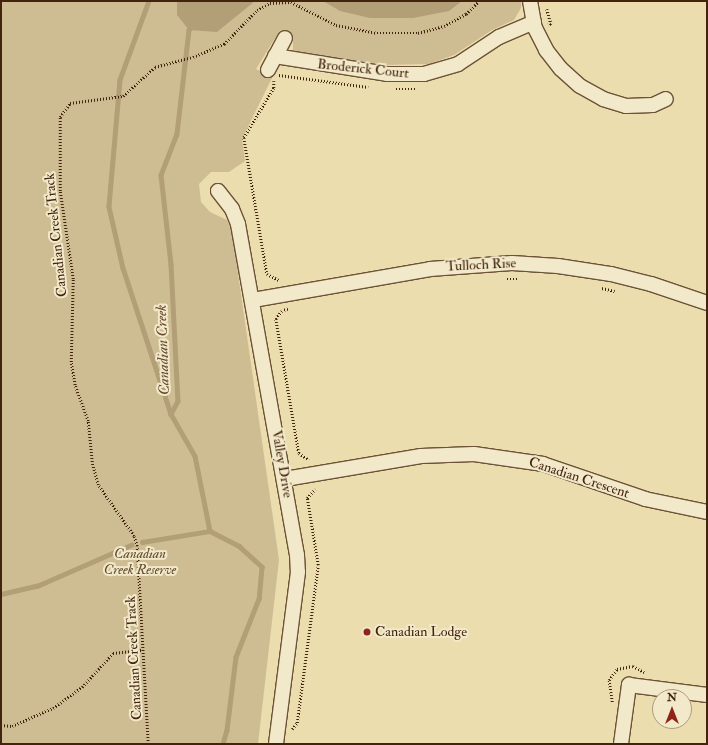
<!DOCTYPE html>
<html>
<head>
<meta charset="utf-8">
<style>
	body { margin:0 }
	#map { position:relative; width:708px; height:745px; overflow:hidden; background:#ebddad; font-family:"IM FELL Double Pica",serif }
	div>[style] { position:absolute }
	.green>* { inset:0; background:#cebd92 }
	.water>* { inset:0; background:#b29e77 }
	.stream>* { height:4.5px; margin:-2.25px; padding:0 2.25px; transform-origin:2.25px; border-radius:2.25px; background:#b29e77 }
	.path>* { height:2.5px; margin-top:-1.25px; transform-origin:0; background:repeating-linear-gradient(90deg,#42230e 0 1px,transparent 0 3px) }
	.roads { filter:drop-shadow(1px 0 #6c5236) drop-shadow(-1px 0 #6c5236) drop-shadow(0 1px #6c5236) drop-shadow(0 -1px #6c5236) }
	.street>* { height:14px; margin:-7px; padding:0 7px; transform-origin:7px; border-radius:7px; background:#f2e9ca }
	.dots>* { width:11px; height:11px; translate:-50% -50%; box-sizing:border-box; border:2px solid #f2e9ca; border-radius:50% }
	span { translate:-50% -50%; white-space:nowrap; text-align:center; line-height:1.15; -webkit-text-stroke:4px #f2e9ca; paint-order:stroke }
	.street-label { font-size:14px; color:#42230e }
	.park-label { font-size:14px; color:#654a2f; font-style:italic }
	.poi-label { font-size:14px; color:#42230e }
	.left { translate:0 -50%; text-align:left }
	.water-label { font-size:15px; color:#64482e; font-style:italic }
	.frame { position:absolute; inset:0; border:2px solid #42230e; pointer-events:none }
	.north { position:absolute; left:652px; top:689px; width:40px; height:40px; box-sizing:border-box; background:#f2e9ca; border:1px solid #ac9a7f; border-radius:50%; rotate:0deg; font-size:11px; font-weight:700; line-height:16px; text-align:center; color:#42230e }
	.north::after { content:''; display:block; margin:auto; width:14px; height:18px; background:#8f2418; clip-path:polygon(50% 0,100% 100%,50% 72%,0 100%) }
</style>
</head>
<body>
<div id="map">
	<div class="green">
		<div style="clip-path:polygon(1px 1px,521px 1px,521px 8px,514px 20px,492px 30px,454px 55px,429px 64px,385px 65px,301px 54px,293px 50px,293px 37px,280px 30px,256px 69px,273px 76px,242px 139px,245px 161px,229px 172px,211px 172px,199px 184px,201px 202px,210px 212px,227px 220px,232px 231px,279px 560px,258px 744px,1px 744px)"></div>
	</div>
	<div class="water">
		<div style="clip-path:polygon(177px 1px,255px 1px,217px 32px,189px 30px,177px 15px)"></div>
		<div style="clip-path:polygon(323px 1px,462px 1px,449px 11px,413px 18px,370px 18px,340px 11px)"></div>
	</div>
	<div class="stream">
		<div style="left:149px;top:1px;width:84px;rotate:110.2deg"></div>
		<div style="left:120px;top:80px;width:127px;rotate:95deg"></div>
		<div style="left:109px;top:207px;width:63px;rotate:77.1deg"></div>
		<div style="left:123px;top:268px;width:154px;rotate:71.8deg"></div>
		<div style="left:192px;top:27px;width:4px;rotate:135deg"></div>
		<div style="left:189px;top:30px;width:105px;rotate:96.6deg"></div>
		<div style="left:177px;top:134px;width:44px;rotate:111.3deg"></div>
		<div style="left:161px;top:175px;width:90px;rotate:83.6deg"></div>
		<div style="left:171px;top:264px;width:137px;rotate:87.1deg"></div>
		<div style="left:178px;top:401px;width:15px;rotate:118deg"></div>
		<div style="left:171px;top:414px;width:48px;rotate:60.3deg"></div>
		<div style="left:195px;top:456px;width:76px;rotate:78.7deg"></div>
		<div style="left:210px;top:531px;width:33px;rotate:27deg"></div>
		<div style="left:239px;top:546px;width:31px;rotate:42deg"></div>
		<div style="left:262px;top:567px;width:32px;rotate:95deg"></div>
		<div style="left:259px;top:599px;width:62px;rotate:111.6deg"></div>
		<div style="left:236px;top:657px;width:74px;rotate:97deg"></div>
		<div style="left:227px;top:730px;width:15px;rotate:106deg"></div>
		<div style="left:142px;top:542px;width:69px;rotate:-9.2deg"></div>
		<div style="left:1px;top:594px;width:37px;rotate:-13deg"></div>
		<div style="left:37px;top:586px;width:103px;rotate:-23.6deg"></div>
	</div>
	<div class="path">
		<div style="left:547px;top:9px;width:16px;rotate:75deg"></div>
		<div style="left:551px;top:24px;width:3px;rotate:162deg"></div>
		<div style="left:279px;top:75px;width:90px;rotate:7.7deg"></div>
		<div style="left:274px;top:81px;width:7px;rotate:90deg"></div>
		<div style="left:274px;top:88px;width:58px;rotate:121deg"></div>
		<div style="left:244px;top:138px;width:138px;rotate:80.4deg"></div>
		<div style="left:267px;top:274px;width:13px;rotate:27deg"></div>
		<div style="left:396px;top:89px;width:19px"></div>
		<div style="left:507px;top:279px;width:11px"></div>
		<div style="left:602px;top:288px;width:13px;rotate:13deg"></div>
		<div style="left:288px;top:309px;width:6px;rotate:162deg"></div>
		<div style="left:282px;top:311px;width:10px;rotate:127deg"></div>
		<div style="left:276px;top:319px;width:136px;rotate:80.3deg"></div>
		<div style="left:299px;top:453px;width:12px;rotate:35deg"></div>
		<div style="left:612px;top:702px;width:22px;rotate:-98deg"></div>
		<div style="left:609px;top:680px;width:14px;rotate:-54deg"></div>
		<div style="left:617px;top:669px;width:16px;rotate:-11deg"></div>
		<div style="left:633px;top:666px;width:13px;rotate:29deg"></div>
		<div style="left:1px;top:725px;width:11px;rotate:5deg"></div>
		<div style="left:12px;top:726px;width:45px;rotate:-23.7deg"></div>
		<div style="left:53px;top:708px;width:36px;rotate:-36deg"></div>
		<div style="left:82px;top:687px;width:46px;rotate:-47.6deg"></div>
		<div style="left:113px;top:653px;width:30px;rotate:-6deg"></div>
		<div style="left:292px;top:729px;width:8px;rotate:-50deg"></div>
		<div style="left:297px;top:723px;width:159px;rotate:-82.4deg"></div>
		<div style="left:318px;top:565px;width:68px;rotate:-99.3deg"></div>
		<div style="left:307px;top:498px;width:12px;rotate:-48deg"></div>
		<div style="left:148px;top:744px;width:198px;rotate:-93.2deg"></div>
		<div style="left:137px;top:546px;width:10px;rotate:-107deg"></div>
		<div style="left:134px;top:536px;width:62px;rotate:-125.2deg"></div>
		<div style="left:98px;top:485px;width:24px;rotate:-105deg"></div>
		<div style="left:92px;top:462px;width:41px;rotate:-95.6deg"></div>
		<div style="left:88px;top:421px;width:38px;rotate:-110deg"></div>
		<div style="left:75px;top:385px;width:23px;rotate:-100deg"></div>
		<div style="left:71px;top:362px;width:83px;rotate:-88.6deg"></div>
		<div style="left:73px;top:279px;width:89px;rotate:-98.4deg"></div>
		<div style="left:60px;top:191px;width:74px;rotate:-90deg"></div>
		<div style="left:60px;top:117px;width:17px;rotate:-54deg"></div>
		<div style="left:70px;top:103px;width:53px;rotate:-7.5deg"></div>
		<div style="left:123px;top:96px;width:43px;rotate:-42.2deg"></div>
		<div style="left:155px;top:67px;width:39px;rotate:-15deg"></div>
		<div style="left:193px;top:57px;width:34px;rotate:-23deg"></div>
		<div style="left:224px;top:44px;width:47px;rotate:-45.9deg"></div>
		<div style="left:257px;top:10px;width:15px;rotate:-28deg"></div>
		<div style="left:270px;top:3px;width:21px;rotate:-3deg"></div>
		<div style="left:291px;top:2px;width:51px;rotate:27.1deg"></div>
		<div style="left:336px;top:25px;width:42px;rotate:11deg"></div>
		<div style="left:377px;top:33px;width:41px"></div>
		<div style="left:418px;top:33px;width:27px;rotate:-15deg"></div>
		<div style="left:444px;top:26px;width:25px;rotate:-29deg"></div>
		<div style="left:466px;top:14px;width:18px;rotate:-45deg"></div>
	</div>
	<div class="roads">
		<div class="street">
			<div style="left:530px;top:1px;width:27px;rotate:80deg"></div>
			<div style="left:535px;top:28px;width:25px;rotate:63deg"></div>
			<div style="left:546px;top:50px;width:24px;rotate:52deg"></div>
			<div style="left:561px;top:69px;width:25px;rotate:42deg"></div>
			<div style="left:580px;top:86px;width:26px;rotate:29deg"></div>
			<div style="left:603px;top:99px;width:24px;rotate:17deg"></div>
			<div style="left:626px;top:106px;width:27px;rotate:-2deg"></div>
			<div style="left:653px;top:105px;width:14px;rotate:-25deg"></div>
			<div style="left:275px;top:56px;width:113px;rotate:9.1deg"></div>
			<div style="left:387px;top:74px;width:37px"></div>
			<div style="left:424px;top:74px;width:35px;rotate:-16deg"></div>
			<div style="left:458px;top:64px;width:49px;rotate:-33.4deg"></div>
			<div style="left:499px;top:37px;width:38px;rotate:-23deg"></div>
			<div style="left:268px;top:70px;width:36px;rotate:-62deg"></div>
			<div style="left:218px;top:191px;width:23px;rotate:52deg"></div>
			<div style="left:232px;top:209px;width:16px;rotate:68deg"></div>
			<div style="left:238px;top:224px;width:336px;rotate:79.9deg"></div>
			<div style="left:297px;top:555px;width:17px;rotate:87deg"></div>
			<div style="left:298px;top:572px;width:173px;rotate:97.3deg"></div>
			<div style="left:253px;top:300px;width:180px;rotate:-9.9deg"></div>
			<div style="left:430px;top:269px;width:82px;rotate:-4.2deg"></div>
			<div style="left:512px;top:263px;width:46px;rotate:3.7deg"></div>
			<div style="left:558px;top:266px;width:54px;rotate:8.6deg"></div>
			<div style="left:611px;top:274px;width:41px;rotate:14deg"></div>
			<div style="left:651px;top:284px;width:59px;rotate:18.7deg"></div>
			<div style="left:285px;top:479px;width:138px;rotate:-9.6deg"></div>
			<div style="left:421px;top:456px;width:53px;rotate:-2.2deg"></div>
			<div style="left:474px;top:454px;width:70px;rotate:8.2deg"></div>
			<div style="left:543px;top:464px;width:108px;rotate:18.9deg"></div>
			<div style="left:645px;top:499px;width:63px;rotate:11.8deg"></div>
			<div style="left:621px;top:744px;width:60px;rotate:-82.3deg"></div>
			<div style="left:629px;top:685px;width:79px;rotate:7.3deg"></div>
		</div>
	</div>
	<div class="dots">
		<div style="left:367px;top:632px;background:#8f2418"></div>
	</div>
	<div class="street-label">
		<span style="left:363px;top:69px;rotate:6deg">Broderick Court</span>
		<span style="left:56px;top:235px;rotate:-96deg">Canadian Creek Track</span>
		<span style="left:481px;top:265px;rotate:-3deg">Tulloch Rise</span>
		<span style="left:282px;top:464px;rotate:80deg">Valley Drive</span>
		<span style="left:579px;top:478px;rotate:18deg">Canadian Crescent</span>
		<span style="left:134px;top:658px;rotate:-93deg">Canadian Creek Track</span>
	</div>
	<div class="park-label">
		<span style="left:140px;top:562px">Canadian<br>Creek Reserve</span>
	</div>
	<div class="poi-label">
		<span class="left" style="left:375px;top:632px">Canadian Lodge</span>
	</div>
	<div class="water-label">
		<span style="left:163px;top:350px;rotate:-92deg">Canadian Creek</span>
	</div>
	<div class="frame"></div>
	<div class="north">N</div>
</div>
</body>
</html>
